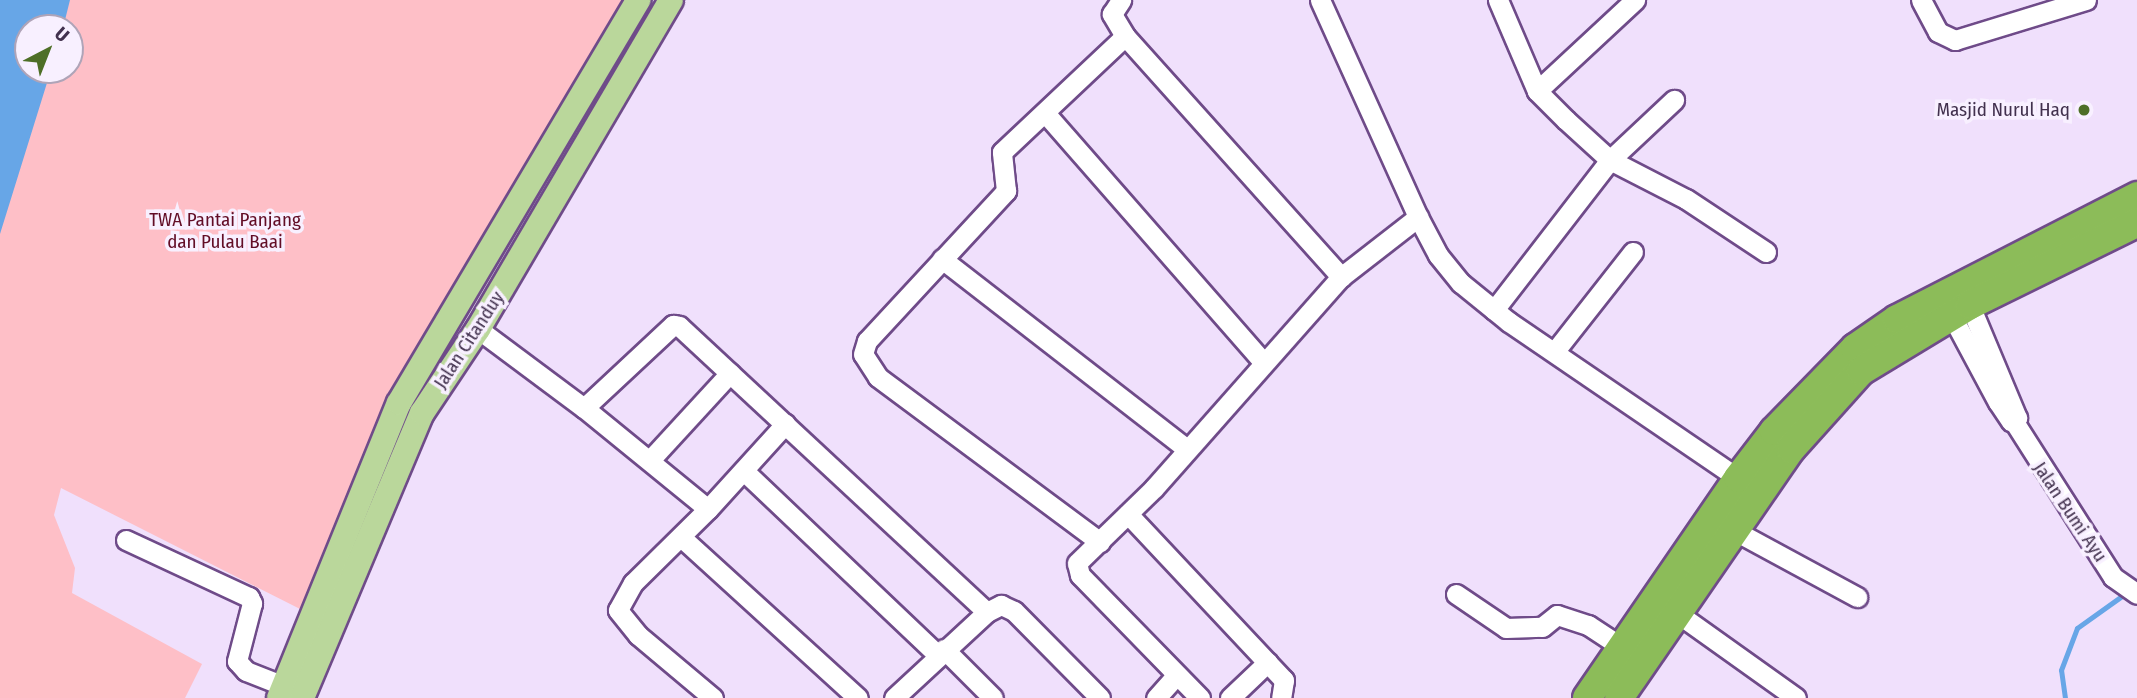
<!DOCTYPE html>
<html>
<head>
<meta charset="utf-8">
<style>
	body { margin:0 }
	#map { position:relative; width:2137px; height:698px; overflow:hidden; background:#f0e0fc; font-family:"Fira Sans Condensed",sans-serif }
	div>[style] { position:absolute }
	.green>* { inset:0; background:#febfc7 }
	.water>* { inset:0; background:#67a6e7 }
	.stream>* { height:5px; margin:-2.5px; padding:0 2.5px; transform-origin:2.5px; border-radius:2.5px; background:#67a6e7 }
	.roads { filter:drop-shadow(2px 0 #6f4b89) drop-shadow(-2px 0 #6f4b89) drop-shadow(0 2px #6f4b89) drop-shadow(0 -2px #6f4b89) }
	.minor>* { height:19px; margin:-9.5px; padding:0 9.5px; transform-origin:9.5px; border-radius:9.5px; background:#fff }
	.major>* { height:24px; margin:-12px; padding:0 12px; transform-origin:12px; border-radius:12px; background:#bad79b }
	.highway>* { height:28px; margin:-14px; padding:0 14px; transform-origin:14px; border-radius:14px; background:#8cbc59 }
	.dots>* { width:19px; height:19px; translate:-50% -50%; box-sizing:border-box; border:4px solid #f8f0ff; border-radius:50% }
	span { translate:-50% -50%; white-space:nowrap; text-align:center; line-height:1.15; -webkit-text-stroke:7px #f8f0ff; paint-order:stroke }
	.poi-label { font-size:19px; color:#42314e }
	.right { translate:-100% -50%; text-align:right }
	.park-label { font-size:19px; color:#620d26 }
	.street-label { font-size:19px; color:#42314e }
	.north { position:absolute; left:14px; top:14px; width:70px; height:70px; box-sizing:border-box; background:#f8f0ff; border:2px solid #afa4b8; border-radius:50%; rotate:42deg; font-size:19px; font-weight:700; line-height:28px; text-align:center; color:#42314e }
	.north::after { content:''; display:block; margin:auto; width:24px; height:32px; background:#4e6f27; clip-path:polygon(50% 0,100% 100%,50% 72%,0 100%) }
</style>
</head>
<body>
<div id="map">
	<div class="green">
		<div style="clip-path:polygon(evenodd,0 0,624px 0,387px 399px,308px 613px,61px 488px,54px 515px,75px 568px,72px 593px,202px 664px,185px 698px,0 698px,0 0,28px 28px,70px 28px,70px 70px,28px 70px,28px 28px)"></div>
	</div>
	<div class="water">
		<div style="clip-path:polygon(0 0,70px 0,63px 28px,28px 28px,28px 70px,51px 70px,0 234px)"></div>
	</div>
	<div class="stream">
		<div style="left:2065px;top:698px;width:28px;rotate:-98deg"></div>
		<div style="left:2061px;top:670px;width:45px;rotate:-69.1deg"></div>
		<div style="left:2077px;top:628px;width:60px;rotate:-35.5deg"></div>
	</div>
	<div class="roads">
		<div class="minor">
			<div style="left:1320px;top:0;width:238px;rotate:65.7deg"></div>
			<div style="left:1418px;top:217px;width:43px;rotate:62.2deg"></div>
			<div style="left:1438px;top:255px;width:36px;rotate:51deg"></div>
			<div style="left:1461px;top:283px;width:62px;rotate:39.1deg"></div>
			<div style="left:1509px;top:322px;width:277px;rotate:34.3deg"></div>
			<div style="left:1498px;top:0;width:99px;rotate:66.8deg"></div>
			<div style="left:1537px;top:91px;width:41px;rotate:45deg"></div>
			<div style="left:1566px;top:120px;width:59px;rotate:42.3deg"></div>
			<div style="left:1610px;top:160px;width:85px;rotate:27.2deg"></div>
			<div style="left:1686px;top:199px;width:96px;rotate:33.5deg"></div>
			<div style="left:1921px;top:0;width:36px;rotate:62deg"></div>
			<div style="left:1938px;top:32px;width:19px;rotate:25deg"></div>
			<div style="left:1955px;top:40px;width:137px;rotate:-17deg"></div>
			<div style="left:1125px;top:36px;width:324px;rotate:48.1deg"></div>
			<div style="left:1537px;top:91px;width:134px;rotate:-42.9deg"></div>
			<div style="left:1046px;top:114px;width:328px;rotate:48.8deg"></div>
			<div style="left:942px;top:259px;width:309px;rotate:37.8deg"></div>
			<div style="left:1947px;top:307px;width:108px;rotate:61.8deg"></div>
			<div style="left:1998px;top:402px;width:23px;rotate:56deg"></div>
			<div style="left:2011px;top:421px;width:7px;rotate:-27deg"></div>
			<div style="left:2017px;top:418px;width:132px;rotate:-112.7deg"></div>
			<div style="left:1494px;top:310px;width:190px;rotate:-52.3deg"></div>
			<div style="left:1610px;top:160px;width:88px;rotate:-43.2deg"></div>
			<div style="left:478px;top:329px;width:132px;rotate:36.7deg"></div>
			<div style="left:1555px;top:351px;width:126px;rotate:-51.8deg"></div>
			<div style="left:2013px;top:420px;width:186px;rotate:57.5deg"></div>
			<div style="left:2113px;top:577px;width:29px;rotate:35deg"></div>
			<div style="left:650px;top:460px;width:118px;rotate:-47.4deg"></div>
			<div style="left:744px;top:471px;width:267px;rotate:43.5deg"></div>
			<div style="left:708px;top:509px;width:115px;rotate:-47.8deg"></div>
			<div style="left:1128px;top:514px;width:228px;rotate:46.8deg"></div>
			<div style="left:1284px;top:680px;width:18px;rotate:99deg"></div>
			<div style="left:1735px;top:531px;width:139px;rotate:28.4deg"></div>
			<div style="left:681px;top:537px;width:239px;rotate:42.3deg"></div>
			<div style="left:126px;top:540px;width:136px;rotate:24.9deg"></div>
			<div style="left:249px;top:597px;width:7px;rotate:63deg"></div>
			<div style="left:252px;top:603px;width:60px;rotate:104.5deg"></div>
			<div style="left:237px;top:661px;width:13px;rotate:48deg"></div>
			<div style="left:246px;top:671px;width:41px;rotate:21.5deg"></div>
			<div style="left:1100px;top:542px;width:277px;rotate:-143.4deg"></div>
			<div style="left:878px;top:377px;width:27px;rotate:-123deg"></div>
			<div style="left:863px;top:354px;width:14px;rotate:-73deg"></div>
			<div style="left:867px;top:341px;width:205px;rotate:-47.2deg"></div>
			<div style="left:1006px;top:191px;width:39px;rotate:-96deg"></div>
			<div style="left:1002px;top:152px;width:169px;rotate:-43.3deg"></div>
			<div style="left:1125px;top:36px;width:26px;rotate:-121deg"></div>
			<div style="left:1112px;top:14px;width:17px;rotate:-57deg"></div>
			<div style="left:1456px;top:594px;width:60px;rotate:34.2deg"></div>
			<div style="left:1506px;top:628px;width:36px;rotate:-2deg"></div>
			<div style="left:1542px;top:627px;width:19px;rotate:-39deg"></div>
			<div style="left:1557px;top:615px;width:33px;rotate:18deg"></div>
			<div style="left:1588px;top:625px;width:42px;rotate:33.3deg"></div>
			<div style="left:1677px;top:613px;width:146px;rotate:35.5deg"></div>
			<div style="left:944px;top:649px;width:69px;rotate:45deg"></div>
			<div style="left:713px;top:698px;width:98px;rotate:-140deg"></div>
			<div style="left:638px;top:635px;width:32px;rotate:-129deg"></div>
			<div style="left:618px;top:610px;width:31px;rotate:-61deg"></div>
			<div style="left:633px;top:583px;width:105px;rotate:-44.6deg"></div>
			<div style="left:708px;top:509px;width:160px;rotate:-140.8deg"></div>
			<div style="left:584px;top:408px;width:122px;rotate:-43deg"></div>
			<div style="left:673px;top:325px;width:6px;rotate:9deg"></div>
			<div style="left:679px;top:326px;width:420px;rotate:42.9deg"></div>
			<div style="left:894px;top:698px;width:127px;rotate:-42.8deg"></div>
			<div style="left:987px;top:612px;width:16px;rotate:-27deg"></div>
			<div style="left:1001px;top:605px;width:14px;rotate:25deg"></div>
			<div style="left:1014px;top:611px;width:122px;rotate:45.3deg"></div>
			<div style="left:1156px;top:698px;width:31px;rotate:-48deg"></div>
			<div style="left:1200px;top:698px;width:172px;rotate:-134.3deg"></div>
			<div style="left:1080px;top:575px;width:12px;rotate:-104deg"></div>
			<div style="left:1077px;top:563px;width:107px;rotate:-44.2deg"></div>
			<div style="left:1154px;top:488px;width:282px;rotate:-48.5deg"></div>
			<div style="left:1341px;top:277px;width:98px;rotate:-37.9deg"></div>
			<div style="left:1230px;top:698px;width:52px;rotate:-43.5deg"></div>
		</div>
		<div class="major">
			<div style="left:279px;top:698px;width:318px;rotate:-67.9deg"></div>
			<div style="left:399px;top:403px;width:469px;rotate:-59.3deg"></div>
			<div style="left:302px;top:698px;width:309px;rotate:-67.2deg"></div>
			<div style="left:422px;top:413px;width:101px;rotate:-56.3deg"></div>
			<div style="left:478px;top:329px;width:381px;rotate:-59.6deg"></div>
		</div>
		<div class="highway">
			<div style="left:1587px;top:698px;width:267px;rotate:-55.5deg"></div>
			<div style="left:1738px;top:478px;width:59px;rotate:-52.5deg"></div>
			<div style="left:1774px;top:431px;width:116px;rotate:-45.7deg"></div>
			<div style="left:1855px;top:348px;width:51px;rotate:-34.6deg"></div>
			<div style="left:1897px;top:319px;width:270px;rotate:-27.1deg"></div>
			<div style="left:1619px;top:698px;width:303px;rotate:-55.4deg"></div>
			<div style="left:1791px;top:449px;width:105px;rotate:-48.1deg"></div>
			<div style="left:1861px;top:371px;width:127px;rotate:-31.2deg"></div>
			<div style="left:1970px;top:305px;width:186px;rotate:-26.2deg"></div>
		</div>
	</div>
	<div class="dots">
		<div style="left:2084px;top:110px;background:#4e6f27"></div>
	</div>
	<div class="poi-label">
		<span class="right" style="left:2070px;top:110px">Masjid Nurul Haq</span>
	</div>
	<div class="park-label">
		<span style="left:225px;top:231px">TWA Pantai Panjang<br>dan Pulau Baai</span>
	</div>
	<div class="street-label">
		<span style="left:469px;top:340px;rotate:-57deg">Jalan Citanduy</span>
		<span style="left:2070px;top:512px;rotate:56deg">Jalan Bumi Ayu</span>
	</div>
	<div class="north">U</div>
</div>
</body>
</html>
